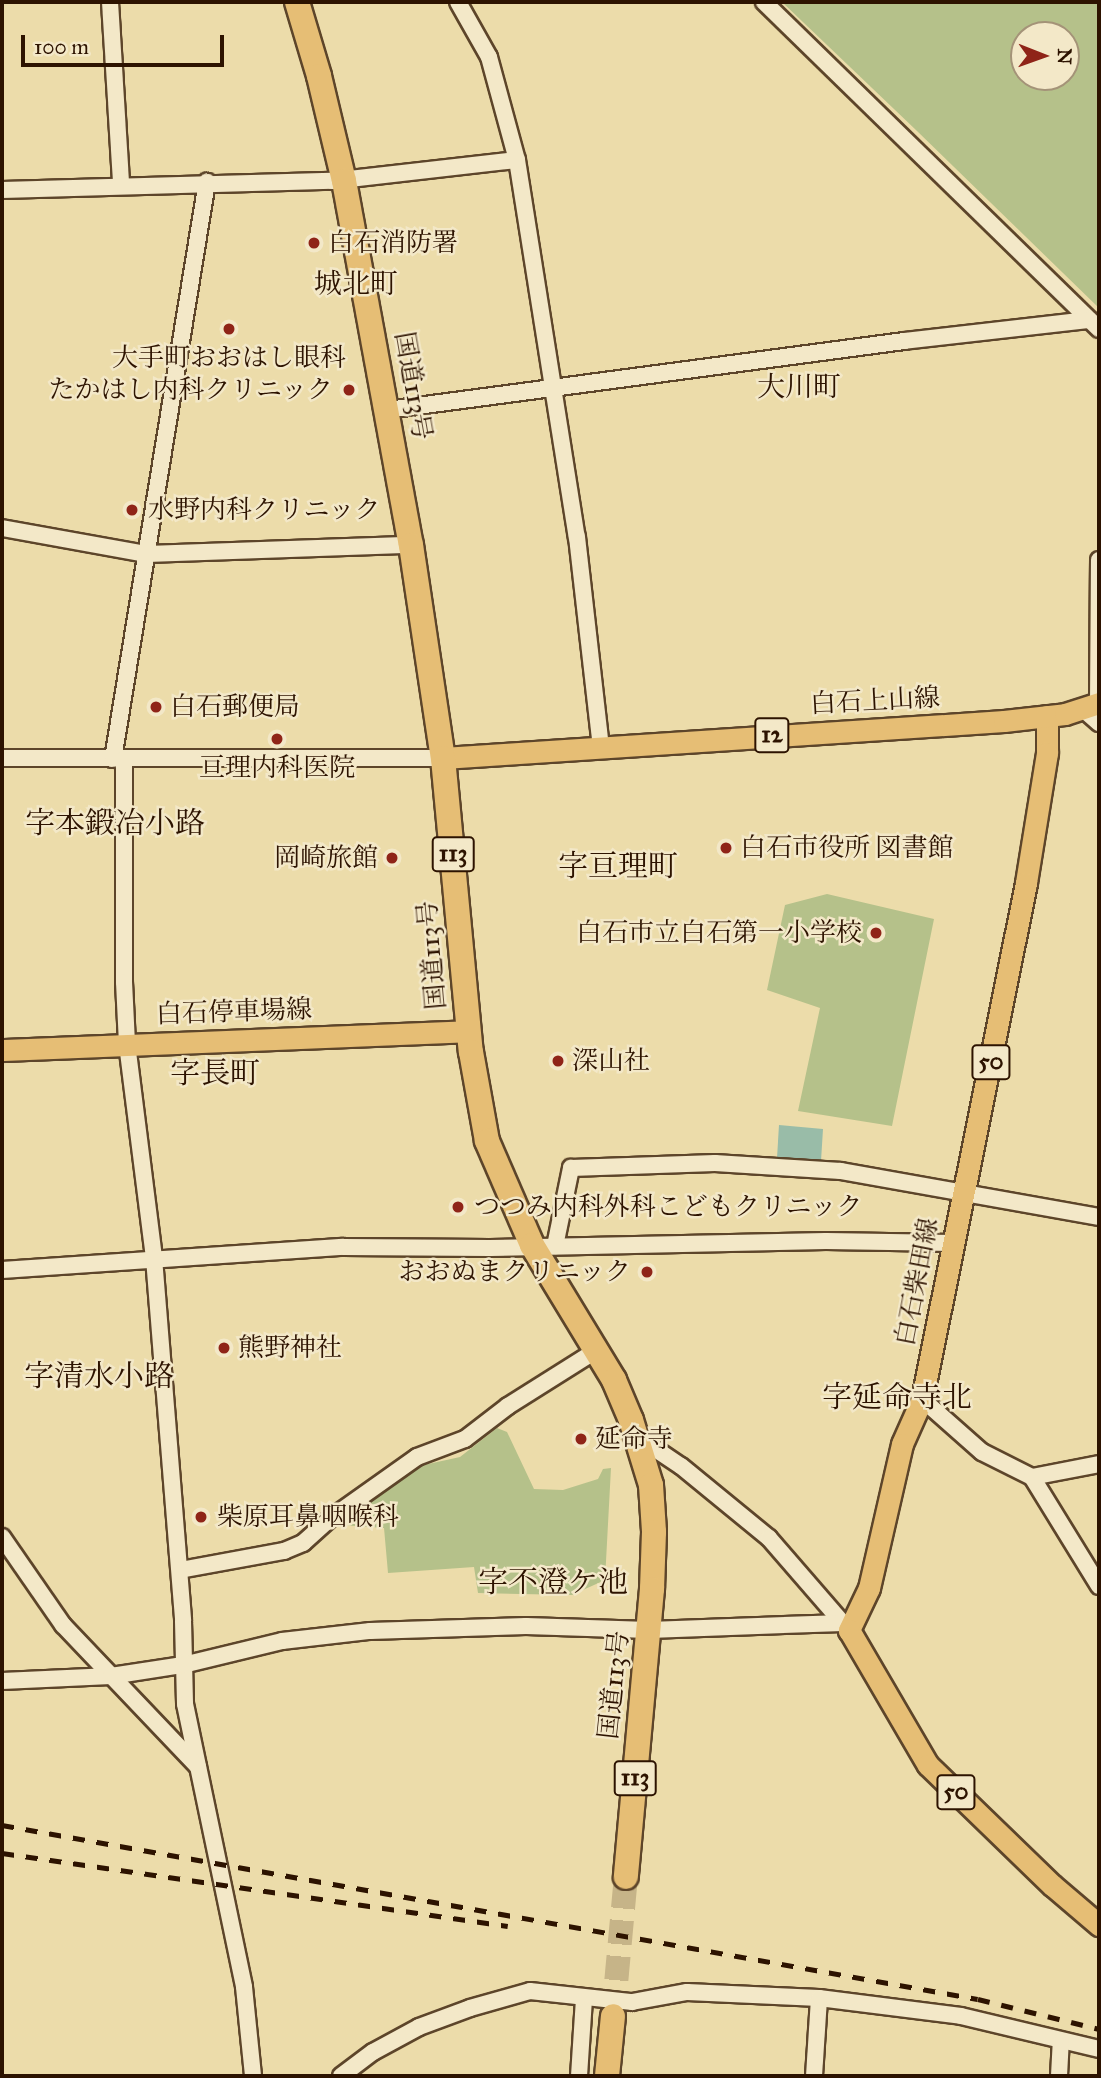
<!DOCTYPE html>
<html>
<head>
<meta charset="utf-8">
<style>
	body { margin:0 }
	#map { position:relative; width:1101px; height:2078px; overflow:hidden; background:#ecdcaa; font-family:"IM FELL Great Primer","Noto Serif JP",serif }
	div>[style] { position:absolute }
	.green>* { inset:0; background:#b5c18a }
	.water>* { inset:0; background:#99bca8 }
	.highway-tunnel>* { height:24px; margin-top:-12px; transform-origin:0; background:repeating-linear-gradient(90deg,#c6b488 0 24px,transparent 0 36px) }
	.roads { filter:drop-shadow(2px 0 #5d452a) drop-shadow(-2px 0 #5d452a) drop-shadow(0 2px #5d452a) drop-shadow(0 -2px #5d452a) }
	.minor>* { height:16px; margin:-8px; padding:0 8px; transform-origin:8px; border-radius:8px; background:#f3e8c8 }
	.major>* { height:21px; margin:-10.5px; padding:0 10.5px; transform-origin:10.5px; border-radius:10.5px; background:#e6be75 }
	.highway>* { height:24px; margin:-12px; padding:0 12px; transform-origin:12px; border-radius:12px; background:#e6be75 }
	.rail>* { height:4.5px; margin-top:-2.25px; transform-origin:0; background:repeating-linear-gradient(90deg,#2d1300 0 12px,transparent 0 24px) }
	.dots>* { width:19px; height:19px; translate:-50% -50%; box-sizing:border-box; border:4px solid #f3e8c8; border-radius:50% }
	span { translate:-50% -50%; white-space:nowrap; text-align:center; line-height:1.15; -webkit-text-stroke:5px #f3e8c8; paint-order:stroke }
	.shield-label span { padding:2px 5px; background:#f3e8c8; border:2px solid; border-radius:5px; -webkit-text-stroke-width:0 }
	.shield-label { font-size:24px; color:#2d1300; font-weight:700 }
	.poi-label { font-size:26px; color:#2d1300 }
	.left { translate:0 -50%; text-align:left }
	.right { translate:-100% -50%; text-align:right }
	.street-label { font-size:26px; color:#2d1300 }
	.neighbourhood-label { font-size:28px; color:#2d1300 }
	.quarter-label { font-size:30px; color:#2d1300 }
	.frame { position:absolute; inset:0; border:4px solid #2d1300; pointer-events:none }
	.north { position:absolute; left:1010px; top:21px; width:70px; height:70px; box-sizing:border-box; background:#f3e8c8; border:2px solid #a49378; border-radius:50%; rotate:91deg; font-size:19px; font-weight:700; line-height:28px; text-align:center; color:#2d1300 }
	.north::after { content:''; display:block; margin:auto; width:24px; height:32px; background:#8f2418; clip-path:polygon(50% 0,100% 100%,50% 72%,0 100%) }
	.scale { position:absolute; left:21px; top:35px; width:203px; height:32px; box-sizing:border-box; border:4px solid #2d1300; border-top:0; padding-left:9px; font-size:21px; line-height:24px; white-space:nowrap; color:#2d1300; -webkit-text-stroke:5px #f3e8c8; paint-order:stroke }
</style>
</head>
<body>
<div id="map">
	<div class="green">
		<div style="clip-path:polygon(evenodd,782px 2px,1099px 2px,1099px 308px,917px 131px,782px 2px,1024px 35px,1066px 35px,1066px 77px,1024px 77px,1024px 35px)"></div>
		<div style="clip-path:polygon(827px 894px,934px 919px,892px 1126px,798px 1111px,820px 1008px,767px 990px,785px 905px)"></div>
		<div style="clip-path:polygon(497px 1428px,507px 1432px,534px 1489px,563px 1490px,598px 1479px,603px 1469px,611px 1468px,605px 1580px,572px 1595px,478px 1593px,474px 1567px,388px 1573px,384px 1528px,341px 1525px,341px 1515px,419px 1466px,460px 1457px)"></div>
	</div>
	<div class="water">
		<div style="clip-path:polygon(779px 1125px,823px 1129px,821px 1161px,777px 1158px)"></div>
	</div>
	<div class="highway-tunnel">
		<div style="left:613px;top:2016px;width:140px;rotate:-84.7deg"></div>
	</div>
	<div class="roads">
		<div class="minor">
			<div style="left:110px;top:2px;width:182px;rotate:86.5deg"></div>
			<div style="left:458px;top:2px;width:63px;rotate:60.6deg"></div>
			<div style="left:489px;top:57px;width:107px;rotate:74.8deg"></div>
			<div style="left:517px;top:160px;width:382px;rotate:81deg"></div>
			<div style="left:577px;top:537px;width:212px;rotate:83.5deg"></div>
			<div style="left:764px;top:2px;width:468px;rotate:44.3deg"></div>
			<div style="left:2px;top:190px;width:330px;rotate:-1.6deg"></div>
			<div style="left:332px;top:181px;width:186px;rotate:-6.5deg"></div>
			<div style="left:387px;top:410px;width:522px;rotate:-7.6deg"></div>
			<div style="left:904px;top:341px;width:186px;rotate:-6.5deg"></div>
			<div style="left:2px;top:528px;width:147px;rotate:10.2deg"></div>
			<div style="left:147px;top:554px;width:264px;rotate:-2deg"></div>
			<div style="left:1098px;top:703px;width:143px;rotate:-89.6deg"></div>
			<div style="left:1084px;top:710px;width:20px;rotate:41deg"></div>
			<div style="left:2px;top:758px;width:441px"></div>
			<div style="left:113px;top:759px;width:585px;rotate:-80.75deg"></div>
			<div style="left:124px;top:759px;width:223px;rotate:90deg"></div>
			<div style="left:124px;top:982px;width:62px;rotate:87.2deg"></div>
			<div style="left:127px;top:1044px;width:216px;rotate:82.8deg"></div>
			<div style="left:154px;top:1258px;width:364px;rotate:85.4deg"></div>
			<div style="left:183px;top:1621px;width:83px;rotate:88.6deg"></div>
			<div style="left:185px;top:1704px;width:289px;rotate:78.2deg"></div>
			<div style="left:244px;top:1987px;width:89px;rotate:84.2deg"></div>
			<div style="left:555px;top:1246px;width:80px;rotate:-78.4deg"></div>
			<div style="left:571px;top:1168px;width:144px;rotate:-2deg"></div>
			<div style="left:715px;top:1163px;width:126px;rotate:3.6deg"></div>
			<div style="left:841px;top:1171px;width:262px;rotate:10.1deg"></div>
			<div style="left:2px;top:1270px;width:342px;rotate:-3.9deg"></div>
			<div style="left:343px;top:1247px;width:147px;rotate:0.4deg"></div>
			<div style="left:490px;top:1248px;width:336px;rotate:-1.2deg"></div>
			<div style="left:826px;top:1241px;width:127px;rotate:0.9deg"></div>
			<div style="left:922px;top:1399px;width:80px;rotate:41.5deg"></div>
			<div style="left:982px;top:1452px;width:56px;rotate:26.6deg"></div>
			<div style="left:1032px;top:1477px;width:128px;rotate:58.4deg"></div>
			<div style="left:642px;top:1451px;width:12px;rotate:-14deg"></div>
			<div style="left:654px;top:1448px;width:32px;rotate:34deg"></div>
			<div style="left:681px;top:1466px;width:114px;rotate:39.3deg"></div>
			<div style="left:769px;top:1538px;width:119px;rotate:49.1deg"></div>
			<div style="left:1032px;top:1477px;width:68px;rotate:-11deg"></div>
			<div style="left:2px;top:1537px;width:107px;rotate:55.3deg"></div>
			<div style="left:63px;top:1625px;width:196px;rotate:46.4deg"></div>
			<div style="left:180px;top:1570px;width:106px;rotate:-10.4deg"></div>
			<div style="left:284px;top:1551px;width:21px;rotate:-23deg"></div>
			<div style="left:303px;top:1543px;width:38px;rotate:-42deg"></div>
			<div style="left:331px;top:1518px;width:105px;rotate:-35.3deg"></div>
			<div style="left:417px;top:1457px;width:51px;rotate:-20.6deg"></div>
			<div style="left:465px;top:1439px;width:54px;rotate:-37.5deg"></div>
			<div style="left:508px;top:1406px;width:105px;rotate:-32.2deg"></div>
			<div style="left:2px;top:1681px;width:109px;rotate:-2.6deg"></div>
			<div style="left:111px;top:1676px;width:73px;rotate:-8.7deg"></div>
			<div style="left:183px;top:1665px;width:102px;rotate:-13.6deg"></div>
			<div style="left:282px;top:1641px;width:89px;rotate:-6.5deg"></div>
			<div style="left:370px;top:1631px;width:156px;rotate:-1.8deg"></div>
			<div style="left:526px;top:1626px;width:123px;rotate:1.9deg"></div>
			<div style="left:649px;top:1630px;width:194px;rotate:-2.1deg"></div>
			<div style="left:341px;top:2076px;width:40px;rotate:-37deg"></div>
			<div style="left:373px;top:2052px;width:52px;rotate:-28.5deg"></div>
			<div style="left:419px;top:2027px;width:54px;rotate:-20.4deg"></div>
			<div style="left:470px;top:2008px;width:62px;rotate:-15.8deg"></div>
			<div style="left:530px;top:1991px;width:103px;rotate:6.2deg"></div>
			<div style="left:632px;top:2002px;width:56px;rotate:-10.3deg"></div>
			<div style="left:687px;top:1992px;width:132px;rotate:2.6deg"></div>
			<div style="left:819px;top:1998px;width:143px;rotate:7.2deg"></div>
			<div style="left:961px;top:2016px;width:142px;rotate:13.4deg"></div>
			<div style="left:579px;top:2076px;width:77px;rotate:-86.3deg"></div>
			<div style="left:814px;top:2076px;width:78px;rotate:-86.3deg"></div>
			<div style="left:1059px;top:2076px;width:35px;rotate:-87deg"></div>
		</div>
		<div class="major">
			<div style="left:1047px;top:716px;width:37px;rotate:90deg"></div>
			<div style="left:1047px;top:753px;width:132px;rotate:99.2deg"></div>
			<div style="left:1026px;top:883px;width:526px;rotate:101.4deg"></div>
			<div style="left:922px;top:1399px;width:49px;rotate:114deg"></div>
			<div style="left:902px;top:1444px;width:148px;rotate:102.9deg"></div>
			<div style="left:869px;top:1588px;width:47px;rotate:115.5deg"></div>
			<div style="left:849px;top:1630px;width:156px;rotate:59.7deg"></div>
			<div style="left:928px;top:1765px;width:173px;rotate:44.1deg"></div>
			<div style="left:1052px;top:1885px;width:62px;rotate:40.4deg"></div>
			<div style="left:443px;top:758px;width:562px;rotate:-3.77deg"></div>
			<div style="left:1004px;top:721px;width:61px;rotate:-6.5deg"></div>
			<div style="left:1065px;top:714px;width:36px;rotate:-18deg"></div>
			<div style="left:2px;top:1050px;width:467px;rotate:-2.3deg"></div>
		</div>
		<div class="highway">
			<div style="left:297px;top:2px;width:77px;rotate:73.4deg"></div>
			<div style="left:319px;top:76px;width:108px;rotate:76.6deg"></div>
			<div style="left:344px;top:181px;width:370px;rotate:79.6deg"></div>
			<div style="left:411px;top:545px;width:215px;rotate:81.5deg"></div>
			<div style="left:443px;top:758px;width:295px;rotate:84.6deg"></div>
			<div style="left:471px;top:1052px;width:90px;rotate:79.8deg"></div>
			<div style="left:487px;top:1141px;width:113px;rotate:66.6deg"></div>
			<div style="left:532px;top:1245px;width:158px;rotate:58.7deg"></div>
			<div style="left:614px;top:1380px;width:43px;rotate:67deg"></div>
			<div style="left:631px;top:1420px;width:68px;rotate:72.9deg"></div>
			<div style="left:651px;top:1485px;width:47px;rotate:86.3deg"></div>
			<div style="left:654px;top:1532px;width:57px;rotate:92deg"></div>
			<div style="left:652px;top:1589px;width:289px;rotate:95.2deg"></div>
			<div style="left:607px;top:2076px;width:60px;rotate:-84.3deg"></div>
		</div>
	</div>
	<div class="rail">
		<div style="left:2px;top:1825px;width:991px;rotate:10.11deg"></div>
		<div style="left:978px;top:1999px;width:125px;rotate:13.9deg"></div>
		<div style="left:2px;top:1853px;width:511px;rotate:8.21deg"></div>
	</div>
	<div class="dots">
		<div style="left:314px;top:243px;background:#8f2418"></div>
		<div style="left:229px;top:329px;background:#8f2418"></div>
		<div style="left:349px;top:390px;background:#8f2418"></div>
		<div style="left:132px;top:510px;background:#8f2418"></div>
		<div style="left:156px;top:707px;background:#8f2418"></div>
		<div style="left:277px;top:739px;background:#8f2418"></div>
		<div style="left:726px;top:848px;background:#8f2418"></div>
		<div style="left:392px;top:858px;background:#8f2418"></div>
		<div style="left:876px;top:933px;background:#8f2418"></div>
		<div style="left:558px;top:1061px;background:#8f2418"></div>
		<div style="left:458px;top:1207px;background:#8f2418"></div>
		<div style="left:647px;top:1272px;background:#8f2418"></div>
		<div style="left:224px;top:1348px;background:#8f2418"></div>
		<div style="left:581px;top:1439px;background:#8f2418"></div>
		<div style="left:201px;top:1517px;background:#8f2418"></div>
	</div>
	<div class="shield-label">
		<span style="left:772px;top:735px">12</span>
		<span style="left:453px;top:854px">113</span>
		<span style="left:991px;top:1062px">50</span>
		<span style="left:635px;top:1778px">113</span>
		<span style="left:956px;top:1792px">50</span>
	</div>
	<div class="poi-label">
		<span class="left" style="left:328px;top:243px">白石消防署</span>
		<span style="left:229px;top:358px">大手町おおはし眼科</span>
		<span class="right" style="left:333px;top:390px">たかはし内科クリニック</span>
		<span class="left" style="left:148px;top:510px">水野内科クリニック</span>
		<span class="left" style="left:170px;top:707px">白石郵便局</span>
		<span style="left:277px;top:768px">亘理内科医院</span>
		<span class="left" style="left:740px;top:848px">白石市役所 図書館</span>
		<span class="right" style="left:378px;top:858px">岡崎旅館</span>
		<span class="right" style="left:862px;top:933px">白石市立白石第一小学校</span>
		<span class="left" style="left:572px;top:1061px">深山社</span>
		<span class="left" style="left:474px;top:1207px">つつみ内科外科こどもクリニック</span>
		<span class="right" style="left:631px;top:1272px">おおぬまクリニック</span>
		<span class="left" style="left:238px;top:1348px">熊野神社</span>
		<span class="left" style="left:595px;top:1439px">延命寺</span>
		<span class="left" style="left:217px;top:1517px">柴原耳鼻咽喉科</span>
	</div>
	<div class="street-label">
		<span style="left:413px;top:386px;rotate:80deg">国道113号</span>
		<span style="left:875px;top:701px;rotate:-3deg">白石上山線</span>
		<span style="left:432px;top:955px;rotate:-95deg">国道113号</span>
		<span style="left:234px;top:1012px;rotate:-2deg">白石停車場線</span>
		<span style="left:917px;top:1282px;rotate:-79deg">白石柴田線</span>
		<span style="left:614px;top:1685px;rotate:-84deg">国道113号</span>
	</div>
	<div class="neighbourhood-label">
		<span style="left:356px;top:284px">城北町</span>
		<span style="left:799px;top:387px">大川町</span>
	</div>
	<div class="quarter-label">
		<span style="left:115px;top:823px">字本鍛冶小路</span>
		<span style="left:618px;top:866px">字亘理町</span>
		<span style="left:215px;top:1073px">字長町</span>
		<span style="left:99px;top:1376px">字清水小路</span>
		<span style="left:897px;top:1397px">字延命寺北</span>
		<span style="left:553px;top:1582px">字不澄ケ池</span>
	</div>
	<div class="frame"></div>
	<div class="north">N</div>
	<div class="scale">100 m</div>
</div>
</body>
</html>
